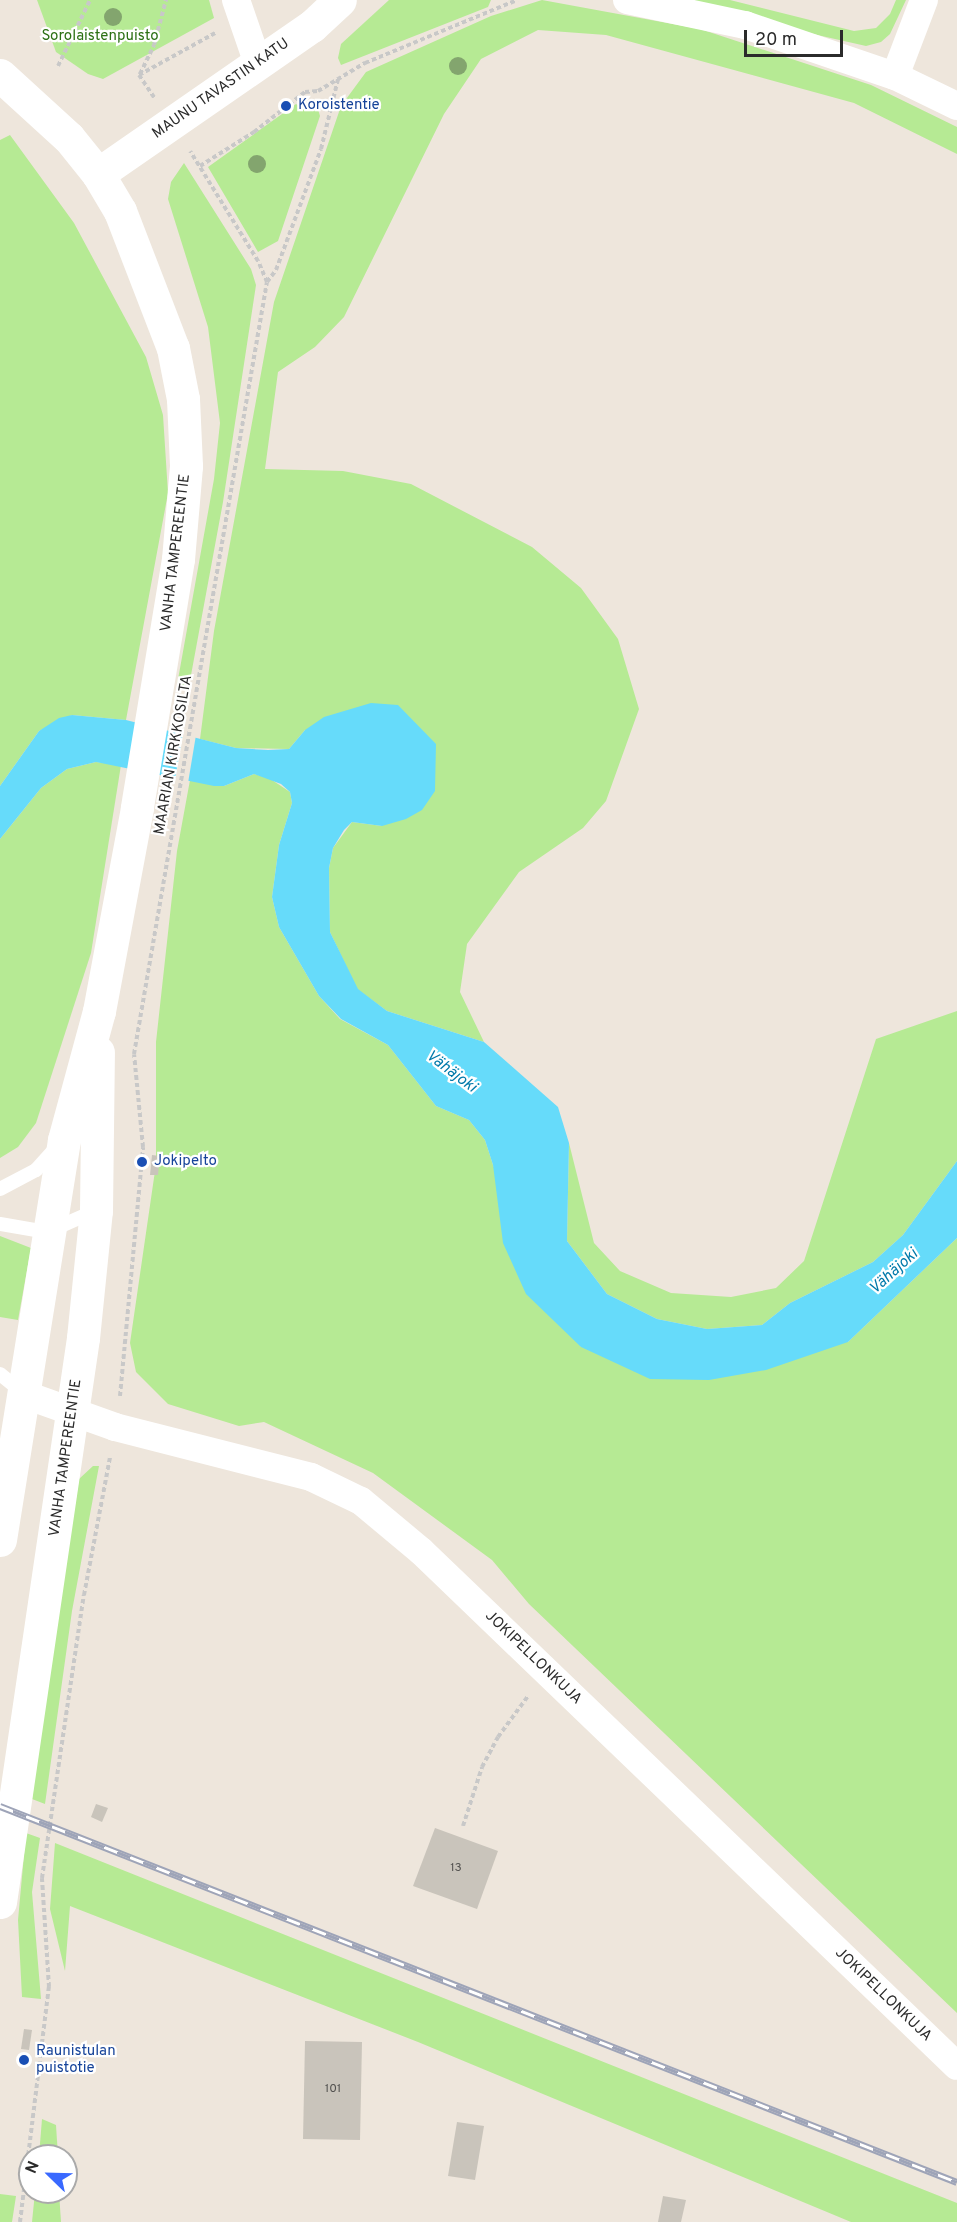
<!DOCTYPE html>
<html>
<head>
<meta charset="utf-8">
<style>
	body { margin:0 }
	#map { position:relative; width:957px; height:2222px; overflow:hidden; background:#eee6dc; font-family:Overpass,sans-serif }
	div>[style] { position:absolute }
	.green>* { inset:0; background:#b6ea94 }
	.water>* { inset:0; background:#66dbfa }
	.pier>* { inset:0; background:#eee6dc }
	.building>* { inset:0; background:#c9c4bb }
	.path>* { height:4px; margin-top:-2px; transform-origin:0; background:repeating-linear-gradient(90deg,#c8c8c8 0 4.5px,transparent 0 7.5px) }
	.service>* { height:14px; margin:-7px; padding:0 7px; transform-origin:7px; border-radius:7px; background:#fff }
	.minor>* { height:28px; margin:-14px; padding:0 14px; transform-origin:14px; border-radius:14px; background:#fff }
	.tertiary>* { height:33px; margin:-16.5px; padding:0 16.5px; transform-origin:16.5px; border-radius:16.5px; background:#fff }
	.secondary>* { height:33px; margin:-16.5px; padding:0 16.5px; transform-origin:16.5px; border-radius:16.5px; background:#fff }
	.rail>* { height:7px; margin-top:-3.5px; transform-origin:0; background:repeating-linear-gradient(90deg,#fff 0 14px,#9ea4b8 0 28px); box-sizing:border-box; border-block:2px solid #9ea4b8 }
	.trees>* { width:18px; height:18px; margin:-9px; border-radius:50%; background:#83a56e }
	.dots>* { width:16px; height:16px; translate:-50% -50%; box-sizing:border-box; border:3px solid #fff; border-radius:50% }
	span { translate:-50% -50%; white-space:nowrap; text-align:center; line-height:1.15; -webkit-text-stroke:4.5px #fff; paint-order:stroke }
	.number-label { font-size:12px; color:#52514f }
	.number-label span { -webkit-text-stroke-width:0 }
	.park-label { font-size:15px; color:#2c7014 }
	.street-label { font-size:15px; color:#2b2b2b }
	.transit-label { font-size:15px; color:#164399 }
	.left { translate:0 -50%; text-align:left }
	.water-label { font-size:16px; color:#0179aa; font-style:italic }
	.north { position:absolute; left:18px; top:2144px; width:60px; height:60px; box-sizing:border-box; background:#fff; border:2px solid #aaa; border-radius:50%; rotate:293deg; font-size:16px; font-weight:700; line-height:24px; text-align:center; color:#2b2b2b }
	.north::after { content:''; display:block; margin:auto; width:21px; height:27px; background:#3969ff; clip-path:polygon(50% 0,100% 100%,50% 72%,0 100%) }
	.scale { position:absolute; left:744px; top:30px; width:99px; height:27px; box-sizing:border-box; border:3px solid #2b2b2b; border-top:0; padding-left:8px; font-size:18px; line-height:21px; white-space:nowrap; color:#2b2b2b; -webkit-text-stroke:4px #fff; paint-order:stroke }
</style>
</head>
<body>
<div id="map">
	<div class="green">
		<div style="clip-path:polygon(37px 0,209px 0,214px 18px,103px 79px,88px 74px,56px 52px)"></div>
		<div style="clip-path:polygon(389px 0,491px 0,488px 7px,341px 65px,338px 58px,341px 44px)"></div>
		<div style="clip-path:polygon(542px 0,700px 29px,871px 85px,957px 127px,957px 154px,854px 103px,606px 35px,538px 30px,481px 59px,444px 114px,344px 317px,315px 347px,278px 372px,265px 469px,343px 471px,411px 484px,532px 547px,581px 588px,618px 639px,639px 709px,606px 801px,583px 828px,519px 872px,467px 944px,460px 992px,484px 1042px,387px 1011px,357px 989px,330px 932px,329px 868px,333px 848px,352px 822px,382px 826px,305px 730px,289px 749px,236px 748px,200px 739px,214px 631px,274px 302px,341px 106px,366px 72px,491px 16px)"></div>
		<div style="clip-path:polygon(663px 0,730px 0,854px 31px,876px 28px,890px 14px,896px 0,906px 0,890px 34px,881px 42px,866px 46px)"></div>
		<div style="clip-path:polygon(296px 104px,304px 109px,317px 106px,320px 116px,278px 241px,258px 252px,208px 167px)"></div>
		<div style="clip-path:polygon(10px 135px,74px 223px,146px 357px,163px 415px,168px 493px,126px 720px,72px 715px,39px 731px,0 786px,0 140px)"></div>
		<div style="clip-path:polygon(184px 163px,251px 269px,256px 285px,223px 502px,189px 686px,177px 685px,214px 479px,220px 423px,208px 327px,168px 199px,171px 182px)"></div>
		<div style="clip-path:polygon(96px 762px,121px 765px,91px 953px,36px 1123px,18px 1147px,0 1158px,0 839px,41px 788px,67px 769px)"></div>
		<div style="clip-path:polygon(254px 774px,269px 778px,290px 792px,292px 803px,279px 845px,272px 897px,279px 927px,319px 996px,340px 1019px,388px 1045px,436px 1106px,469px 1120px,485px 1140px,493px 1165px,581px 1347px,848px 1342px,957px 1238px,957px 2013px,529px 1604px,492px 1560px,373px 1473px,264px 1422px,239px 1426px,168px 1404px,136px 1372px,130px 1343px,156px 1164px,156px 1042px,177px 851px,190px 780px,224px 786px)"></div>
		<div style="clip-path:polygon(957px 1011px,957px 1161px,903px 1235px,873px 1262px,790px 1303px,762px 1325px,707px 1329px,657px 1319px,607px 1294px,567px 1241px,569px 1143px,594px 1243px,620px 1271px,671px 1293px,731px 1297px,776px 1288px,804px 1261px,876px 1039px)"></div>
		<div style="clip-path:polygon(0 1236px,31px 1248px,18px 1320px,0 1317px)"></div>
		<div style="clip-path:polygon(93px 1466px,99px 1466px,72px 1611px,45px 1804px,32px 1799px,43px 1713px,79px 1479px)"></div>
		<div style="clip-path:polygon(26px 1833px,40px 1838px,32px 1892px,41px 1999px,22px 1997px,18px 1920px)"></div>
		<div style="clip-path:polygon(55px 1843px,957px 2203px,957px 2222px,851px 2222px,418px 2042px,70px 1906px,65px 1971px,50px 1909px)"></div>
		<div style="clip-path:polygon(42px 2119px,56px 2125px,58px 2156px,39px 2156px)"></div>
		<div style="clip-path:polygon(35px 2192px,59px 2192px,61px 2222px,32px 2222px)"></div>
		<div style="clip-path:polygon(0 2194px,16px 2196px,12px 2222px,0 2222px)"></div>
	</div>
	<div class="water">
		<div style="clip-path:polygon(371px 703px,398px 705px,436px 744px,435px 791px,422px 810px,406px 819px,382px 826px,352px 822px,344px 830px,333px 848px,329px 868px,330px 932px,358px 989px,387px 1011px,484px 1042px,558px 1107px,569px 1143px,567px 1241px,607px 1294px,657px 1319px,707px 1329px,762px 1325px,790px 1303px,873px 1262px,903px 1235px,957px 1161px,957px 1238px,848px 1342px,766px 1370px,709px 1380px,650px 1379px,581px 1347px,526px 1294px,503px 1243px,493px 1165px,485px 1140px,469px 1120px,436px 1106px,388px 1045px,341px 1019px,319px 996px,279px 927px,272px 897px,279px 845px,292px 803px,290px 792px,281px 784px,254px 774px,224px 786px,214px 786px,96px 762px,67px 769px,41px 788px,0 839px,0 786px,39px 731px,59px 718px,72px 715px,126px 720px,236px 748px,268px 750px,289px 749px,305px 730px,324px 717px)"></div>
	</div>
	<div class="pier">
		<div style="clip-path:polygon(183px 732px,196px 735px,188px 783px,175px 780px)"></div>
	</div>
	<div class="building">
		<div style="clip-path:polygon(152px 1155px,160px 1156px,158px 1175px,150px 1175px)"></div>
		<div style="clip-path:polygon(96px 1804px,108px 1808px,102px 1822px,91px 1817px)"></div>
		<div style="clip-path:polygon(435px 1828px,498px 1851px,477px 1909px,413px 1886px)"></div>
		<div style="clip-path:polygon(24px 2029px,32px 2030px,29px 2050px,21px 2049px)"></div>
		<div style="clip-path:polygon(305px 2041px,362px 2042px,360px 2140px,303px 2139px)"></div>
		<div style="clip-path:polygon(457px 2122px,484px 2126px,475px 2180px,448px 2176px)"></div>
		<div style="clip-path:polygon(663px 2196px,686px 2200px,681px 2222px,658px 2222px)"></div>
	</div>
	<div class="path">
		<div style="left:58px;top:66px;width:73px;rotate:-64.1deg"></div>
		<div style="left:140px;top:74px;width:32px;rotate:-64deg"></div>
		<div style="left:154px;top:45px;width:47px;rotate:-75.1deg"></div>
		<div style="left:139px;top:75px;width:27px;rotate:56deg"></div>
		<div style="left:139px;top:75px;width:87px;rotate:-28.9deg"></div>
		<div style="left:200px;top:166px;width:64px;rotate:-32.2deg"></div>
		<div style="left:254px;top:132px;width:65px;rotate:-38.1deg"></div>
		<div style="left:305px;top:92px;width:13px;rotate:-4deg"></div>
		<div style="left:318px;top:91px;width:55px;rotate:-30.8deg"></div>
		<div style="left:365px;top:63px;width:165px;rotate:-22.5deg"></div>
		<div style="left:267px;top:282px;width:15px;rotate:-53deg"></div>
		<div style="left:276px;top:270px;width:129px;rotate:-69.6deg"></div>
		<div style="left:321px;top:149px;width:72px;rotate:-76.3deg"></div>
		<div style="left:120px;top:1396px;width:250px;rotate:-84.7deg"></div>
		<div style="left:143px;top:1147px;width:93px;rotate:-95.5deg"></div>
		<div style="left:134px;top:1054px;width:783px;rotate:-80.23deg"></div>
		<div style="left:267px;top:282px;width:23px;rotate:-113deg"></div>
		<div style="left:258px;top:261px;width:129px;rotate:-121.7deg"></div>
		<div style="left:463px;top:1826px;width:62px;rotate:-72.1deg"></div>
		<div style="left:482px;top:1767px;width:34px;rotate:-62deg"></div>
		<div style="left:498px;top:1737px;width:51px;rotate:-53.8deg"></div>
		<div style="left:20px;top:2222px;width:237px;rotate:-83deg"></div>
		<div style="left:49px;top:1987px;width:109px;rotate:-93.7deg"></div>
		<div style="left:42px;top:1878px;width:286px;rotate:-81.6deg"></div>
		<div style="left:84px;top:1595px;width:140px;rotate:-79.3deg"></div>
	</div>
	<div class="service">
		<div style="left:0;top:1189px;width:41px;rotate:-27.8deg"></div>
		<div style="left:36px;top:1170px;width:30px;rotate:-48deg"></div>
		<div style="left:0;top:1224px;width:48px;rotate:9.7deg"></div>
		<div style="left:47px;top:1232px;width:52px;rotate:-23.6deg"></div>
		<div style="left:0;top:1374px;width:28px;rotate:39deg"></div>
	</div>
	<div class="minor">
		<div style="left:236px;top:0;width:68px;rotate:71deg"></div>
		<div style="left:627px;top:0;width:121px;rotate:12deg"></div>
		<div style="left:745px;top:25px;width:158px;rotate:18.8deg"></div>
		<div style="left:895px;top:76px;width:69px;rotate:25.8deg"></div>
		<div style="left:895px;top:76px;width:81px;rotate:-69.1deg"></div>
		<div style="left:23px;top:1394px;width:98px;rotate:19.7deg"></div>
		<div style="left:115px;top:1427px;width:202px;rotate:14.3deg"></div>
		<div style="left:311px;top:1477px;width:55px;rotate:25.6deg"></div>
		<div style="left:361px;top:1501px;width:78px;rotate:39.8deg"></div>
		<div style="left:421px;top:1551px;width:743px;rotate:43.86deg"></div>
	</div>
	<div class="tertiary">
		<div style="left:98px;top:174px;width:260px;rotate:-34.7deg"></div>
		<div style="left:312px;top:26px;width:38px;rotate:-43deg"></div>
	</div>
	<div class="secondary">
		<div style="left:0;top:75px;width:93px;rotate:42.4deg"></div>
		<div style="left:69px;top:138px;width:46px;rotate:51.1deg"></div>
		<div style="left:98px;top:174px;width:43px;rotate:59.3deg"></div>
		<div style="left:120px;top:211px;width:147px;rotate:68.9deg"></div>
		<div style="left:173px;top:348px;width:52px;rotate:78.9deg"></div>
		<div style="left:183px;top:399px;width:67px;rotate:87.4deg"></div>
		<div style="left:186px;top:466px;width:93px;rotate:94.9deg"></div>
		<div style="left:178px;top:559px;width:252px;rotate:99.4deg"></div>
		<div style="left:137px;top:808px;width:207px;rotate:100.6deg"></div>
		<div style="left:99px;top:1011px;width:134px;rotate:105.2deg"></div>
		<div style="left:64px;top:1140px;width:405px;rotate:99.1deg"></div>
		<div style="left:0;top:1902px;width:570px;rotate:-81.63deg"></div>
		<div style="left:83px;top:1338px;width:128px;rotate:-84.2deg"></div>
		<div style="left:96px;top:1211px;width:159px;rotate:-89.3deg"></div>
	</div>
	<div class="rail">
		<div style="left:0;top:1806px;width:1028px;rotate:21.45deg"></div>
	</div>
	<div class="trees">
		<div style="left:113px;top:17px"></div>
		<div style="left:458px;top:66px"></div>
		<div style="left:257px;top:164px"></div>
	</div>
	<div class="dots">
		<div style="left:286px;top:106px;background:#1a4fb4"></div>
		<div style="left:142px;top:1162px;background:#1a4fb4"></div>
		<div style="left:24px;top:2060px;background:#1a4fb4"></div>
	</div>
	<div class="number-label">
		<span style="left:456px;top:1869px">13</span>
		<span style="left:333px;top:2090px">101</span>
	</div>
	<div class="park-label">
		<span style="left:100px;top:37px">Sorolaistenpuisto</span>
	</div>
	<div class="street-label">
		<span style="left:221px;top:89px;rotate:-35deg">MAUNU TAVASTIN KATU</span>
		<span style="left:176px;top:553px;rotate:-83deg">VANHA TAMPEREENTIE</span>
		<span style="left:174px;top:755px;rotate:-80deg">MAARIAN KIRKKOSILTA</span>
		<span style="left:66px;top:1458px;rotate:-82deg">VANHA TAMPEREENTIE</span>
		<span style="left:533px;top:1658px;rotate:44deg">JOKIPELLONKUJA</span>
		<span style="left:883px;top:1995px;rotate:44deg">JOKIPELLONKUJA</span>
	</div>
	<div class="transit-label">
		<span class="left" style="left:298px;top:106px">Koroistentie</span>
		<span class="left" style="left:154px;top:1162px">Jokipelto</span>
		<span class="left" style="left:36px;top:2060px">Raunistulan<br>puistotie</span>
	</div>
	<div class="water-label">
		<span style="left:451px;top:1072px;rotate:37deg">Vähäjoki</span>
		<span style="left:894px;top:1272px;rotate:-42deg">Vähäjoki</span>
	</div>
	<div class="north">N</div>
	<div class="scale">20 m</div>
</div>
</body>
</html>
